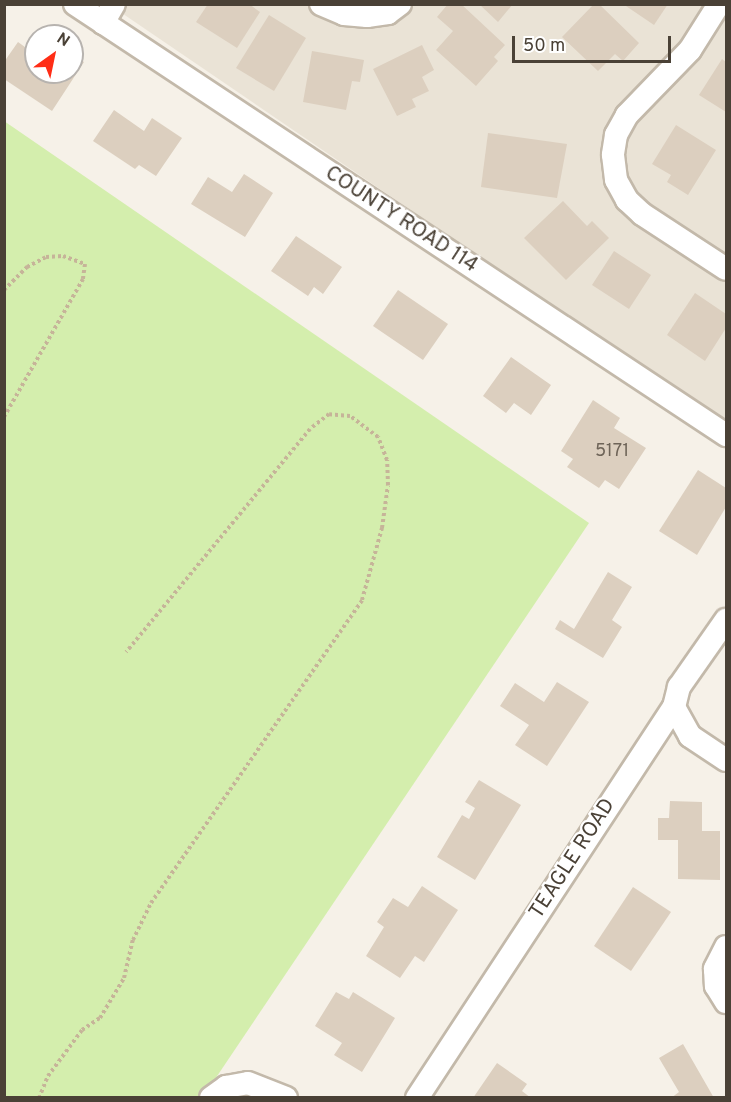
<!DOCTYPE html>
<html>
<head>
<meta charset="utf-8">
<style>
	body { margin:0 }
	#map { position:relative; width:731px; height:1102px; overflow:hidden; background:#f6f1e8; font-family:Overpass,sans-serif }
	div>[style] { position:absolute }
	.residential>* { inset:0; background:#eae3d6 }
	.green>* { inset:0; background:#d4eead }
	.building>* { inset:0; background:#dccfbf }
	.path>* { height:4px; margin-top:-2px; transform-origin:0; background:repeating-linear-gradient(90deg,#c6b499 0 3px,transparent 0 6px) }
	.roads { filter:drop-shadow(2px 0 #c3b9aa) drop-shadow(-2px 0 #c3b9aa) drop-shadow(0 2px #c3b9aa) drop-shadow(0 -2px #c3b9aa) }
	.street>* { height:22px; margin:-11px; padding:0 11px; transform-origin:11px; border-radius:11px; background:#fff }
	span { translate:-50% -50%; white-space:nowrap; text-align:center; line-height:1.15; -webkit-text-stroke:4.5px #fff; paint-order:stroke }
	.number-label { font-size:18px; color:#6e6458 }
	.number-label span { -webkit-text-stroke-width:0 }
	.street-label { font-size:21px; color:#4a4136 }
	.frame { position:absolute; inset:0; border:6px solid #4a4136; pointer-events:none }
	.north { position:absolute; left:24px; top:24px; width:60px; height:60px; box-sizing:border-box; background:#fff; border:2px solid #b7b3af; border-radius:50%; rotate:33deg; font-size:16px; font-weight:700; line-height:24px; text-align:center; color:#4a4136 }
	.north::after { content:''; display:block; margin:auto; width:21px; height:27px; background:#ff2d16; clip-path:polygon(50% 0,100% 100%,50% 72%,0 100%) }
	.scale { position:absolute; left:512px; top:36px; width:159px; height:27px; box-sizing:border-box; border:3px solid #4a4136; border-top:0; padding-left:8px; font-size:18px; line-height:21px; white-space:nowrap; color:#4a4136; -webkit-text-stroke:4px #fff; paint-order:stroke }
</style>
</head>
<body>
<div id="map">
	<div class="residential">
		<div style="clip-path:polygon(110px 5px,726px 5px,726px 425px)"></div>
	</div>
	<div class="green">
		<div style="clip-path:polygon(4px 121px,589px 523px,203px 1097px,5px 1097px)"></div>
	</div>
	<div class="building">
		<div style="clip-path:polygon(208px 4px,249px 4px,260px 12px,237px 48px,196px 22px)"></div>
		<div style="clip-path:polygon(448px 4px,461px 4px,505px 45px,494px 57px,498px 61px,476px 86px,436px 50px,453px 31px,437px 17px)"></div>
		<div style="clip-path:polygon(479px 4px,513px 4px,498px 22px)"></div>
		<div style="clip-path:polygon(594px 4px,599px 4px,639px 43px,623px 61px,615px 54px,598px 71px,562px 37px)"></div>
		<div style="clip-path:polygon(623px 4px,668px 4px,654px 25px)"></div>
		<div style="clip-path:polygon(269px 15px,306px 38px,274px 91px,236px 68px)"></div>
		<div style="clip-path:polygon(18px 42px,36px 55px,36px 72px,72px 72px,72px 54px,84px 62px,52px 111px,4px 79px,4px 62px)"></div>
		<div style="clip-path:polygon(422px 45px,434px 70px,422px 77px,429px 91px,412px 99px,416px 107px,397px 116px,373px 69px)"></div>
		<div style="clip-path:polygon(312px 51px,364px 60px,360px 82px,352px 81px,346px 110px,303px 102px)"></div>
		<div style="clip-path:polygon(722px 59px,726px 62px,726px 112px,699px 95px)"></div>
		<div style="clip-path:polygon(114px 110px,144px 131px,152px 118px,182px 138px,156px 176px,139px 165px,135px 169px,93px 141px)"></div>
		<div style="clip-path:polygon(676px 125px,716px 150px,688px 195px,667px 182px,671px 175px,652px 164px)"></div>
		<div style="clip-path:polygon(488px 133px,567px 144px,557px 198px,481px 187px)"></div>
		<div style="clip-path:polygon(244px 174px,273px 193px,245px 237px,191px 204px,208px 177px,232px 192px)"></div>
		<div style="clip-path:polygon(563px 201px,587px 226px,592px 221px,609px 238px,566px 280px,524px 238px)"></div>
		<div style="clip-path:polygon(296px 236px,342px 267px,323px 294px,314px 287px,308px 296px,271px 271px)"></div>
		<div style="clip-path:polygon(614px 251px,651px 275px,629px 309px,592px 285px)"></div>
		<div style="clip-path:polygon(398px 290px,448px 324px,423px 360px,373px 326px)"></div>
		<div style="clip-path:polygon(695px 293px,726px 314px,726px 328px,705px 361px,667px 335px)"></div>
		<div style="clip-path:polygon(511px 357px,551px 385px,531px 415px,514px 403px,506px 413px,483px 396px)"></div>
		<div style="clip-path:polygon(593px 400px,620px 418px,614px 428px,646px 448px,619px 489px,605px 480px,599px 488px,567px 467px,573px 459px,561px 451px)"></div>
		<div style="clip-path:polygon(698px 470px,726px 488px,726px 507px,697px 555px,659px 531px)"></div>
		<div style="clip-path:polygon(608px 572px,632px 587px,612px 620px,622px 627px,603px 658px,555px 629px,560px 620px,574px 629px)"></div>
		<div style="clip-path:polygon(557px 682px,589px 702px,547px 766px,515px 745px,529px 725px,500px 706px,515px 683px,544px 702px)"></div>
		<div style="clip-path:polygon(479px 780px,521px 805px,475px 880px,437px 857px,462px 815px,469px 819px,475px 808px,465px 802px)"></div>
		<div style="clip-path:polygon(670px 801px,702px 802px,702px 831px,720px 831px,720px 880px,678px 879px,678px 840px,658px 840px,658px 818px,669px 818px)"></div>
		<div style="clip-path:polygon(422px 886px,458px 910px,424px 962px,415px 956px,400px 978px,366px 956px,384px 927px,377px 922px,393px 898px,408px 907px)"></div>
		<div style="clip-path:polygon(633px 887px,671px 912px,631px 971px,594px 946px)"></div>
		<div style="clip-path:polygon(336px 992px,349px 999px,353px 992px,395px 1018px,362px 1072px,334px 1055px,342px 1043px,315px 1026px)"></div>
		<div style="clip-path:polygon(683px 1044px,714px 1098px,671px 1098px,679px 1092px,659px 1058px)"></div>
		<div style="clip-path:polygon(497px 1063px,527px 1084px,522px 1091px,531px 1098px,473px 1098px)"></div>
	</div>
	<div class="path">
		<div style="left:4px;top:290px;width:33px;rotate:-45deg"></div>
		<div style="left:27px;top:267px;width:21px;rotate:-28deg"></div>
		<div style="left:46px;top:257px;width:17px;rotate:-3deg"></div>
		<div style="left:63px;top:256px;width:23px;rotate:20deg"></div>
		<div style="left:85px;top:264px;width:15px;rotate:98deg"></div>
		<div style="left:83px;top:279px;width:159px;rotate:119.8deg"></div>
		<div style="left:39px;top:1098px;width:24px;rotate:-68deg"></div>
		<div style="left:48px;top:1076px;width:57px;rotate:-53.5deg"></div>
		<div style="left:82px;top:1030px;width:22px;rotate:-34deg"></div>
		<div style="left:100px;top:1018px;width:47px;rotate:-59deg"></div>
		<div style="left:124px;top:978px;width:39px;rotate:-77deg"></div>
		<div style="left:133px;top:940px;width:41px;rotate:-64.1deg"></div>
		<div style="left:151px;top:903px;width:369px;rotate:-55.1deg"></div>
		<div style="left:362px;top:600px;width:75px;rotate:-74.5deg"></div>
		<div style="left:382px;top:528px;width:43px;rotate:-82.1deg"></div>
		<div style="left:388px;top:485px;width:25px;rotate:-92deg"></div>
		<div style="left:387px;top:460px;width:25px;rotate:-111deg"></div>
		<div style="left:378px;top:437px;width:35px;rotate:-143deg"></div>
		<div style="left:350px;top:416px;width:21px;rotate:-175deg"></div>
		<div style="left:329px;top:414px;width:24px;rotate:142deg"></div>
		<div style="left:310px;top:429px;width:289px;rotate:129.5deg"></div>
	</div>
	<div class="roads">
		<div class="street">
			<div style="left:75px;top:4px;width:781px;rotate:33.51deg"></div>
			<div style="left:321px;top:4px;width:25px;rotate:23deg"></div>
			<div style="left:344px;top:14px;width:23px;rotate:5deg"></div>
			<div style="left:367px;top:16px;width:21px;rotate:-8deg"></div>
			<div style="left:388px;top:13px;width:15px;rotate:-37deg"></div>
			<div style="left:719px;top:4px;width:54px;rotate:122.2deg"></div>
			<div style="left:690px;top:50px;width:91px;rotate:134.1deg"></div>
			<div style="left:627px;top:115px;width:23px;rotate:119deg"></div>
			<div style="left:616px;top:135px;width:20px;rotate:99deg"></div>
			<div style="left:613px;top:155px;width:25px;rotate:83deg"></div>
			<div style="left:616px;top:180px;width:23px;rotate:61deg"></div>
			<div style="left:627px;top:200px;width:21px;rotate:43deg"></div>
			<div style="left:642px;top:214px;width:100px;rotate:33.2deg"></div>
			<div style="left:103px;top:23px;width:22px;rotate:-60deg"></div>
			<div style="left:674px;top:707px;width:33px;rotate:61deg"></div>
			<div style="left:690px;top:736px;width:43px;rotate:33.7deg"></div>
			<div style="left:726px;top:947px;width:25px;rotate:117deg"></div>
			<div style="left:715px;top:969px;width:17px;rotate:87deg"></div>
			<div style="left:716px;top:986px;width:19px;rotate:58deg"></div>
			<div style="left:211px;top:1098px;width:19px;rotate:-36deg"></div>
			<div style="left:226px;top:1087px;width:22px;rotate:-10deg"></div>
			<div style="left:248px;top:1083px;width:41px;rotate:21.5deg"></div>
			<div style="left:417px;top:1098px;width:468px;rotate:-56.7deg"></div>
			<div style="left:674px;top:707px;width:21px;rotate:-76deg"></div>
			<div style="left:679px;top:687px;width:82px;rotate:-55deg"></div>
		</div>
	</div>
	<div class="number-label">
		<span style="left:612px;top:452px">5171</span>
	</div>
	<div class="street-label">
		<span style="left:401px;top:220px;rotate:33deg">COUNTY ROAD 114</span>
		<span style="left:573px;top:859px;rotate:-57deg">TEAGLE ROAD</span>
	</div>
	<div class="frame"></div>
	<div class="north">N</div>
	<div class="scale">50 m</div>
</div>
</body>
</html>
